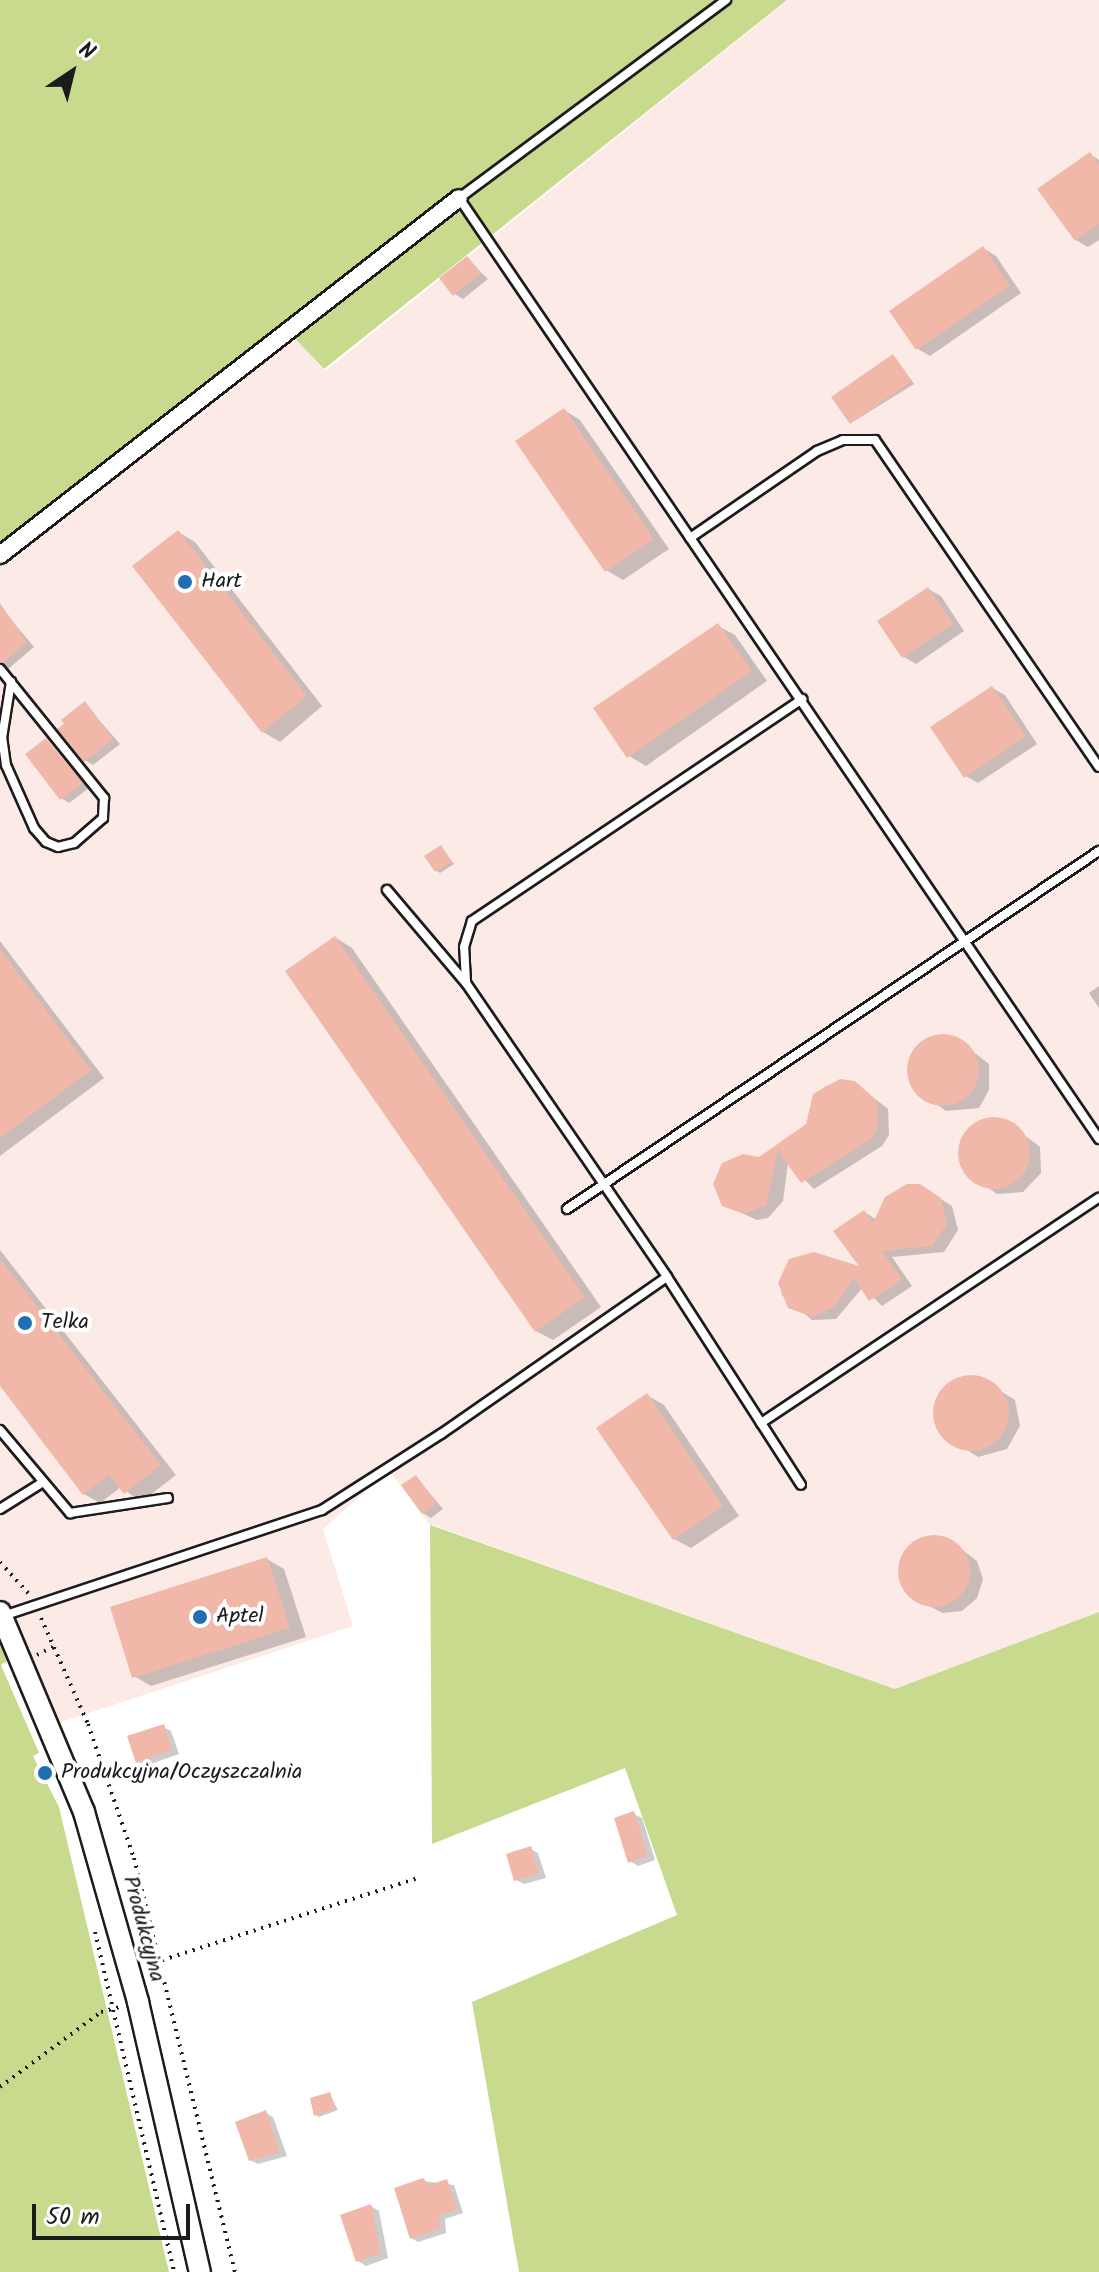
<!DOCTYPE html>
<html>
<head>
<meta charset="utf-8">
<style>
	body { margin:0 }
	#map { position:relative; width:1099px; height:2272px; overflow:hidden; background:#fff; font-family:Kalam,sans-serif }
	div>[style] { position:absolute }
	.built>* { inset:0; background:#fbeae6 }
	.green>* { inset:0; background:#c8da8e }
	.shadow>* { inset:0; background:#0003 }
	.building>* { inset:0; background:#f1b8aa }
	.round { border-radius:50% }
	.path>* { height:4px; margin-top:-2px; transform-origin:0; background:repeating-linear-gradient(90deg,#1c1c1c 0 2px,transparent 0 8px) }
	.roads { filter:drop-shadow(2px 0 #1c1c1c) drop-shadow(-2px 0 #1c1c1c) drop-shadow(0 2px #1c1c1c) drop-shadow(0 -2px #1c1c1c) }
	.service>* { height:8px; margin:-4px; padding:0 4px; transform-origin:4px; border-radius:4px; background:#fff }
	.minor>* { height:16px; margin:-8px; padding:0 8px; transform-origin:8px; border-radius:8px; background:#fff }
	.tertiary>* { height:20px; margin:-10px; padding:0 10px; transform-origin:10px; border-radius:10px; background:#fff }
	.dots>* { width:22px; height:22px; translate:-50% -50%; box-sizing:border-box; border:4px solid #fff; border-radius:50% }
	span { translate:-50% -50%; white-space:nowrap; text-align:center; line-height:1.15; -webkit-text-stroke:8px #fff; paint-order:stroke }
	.poi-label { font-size:22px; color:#1c1c1c }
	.left { translate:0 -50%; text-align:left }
	.street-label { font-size:22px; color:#1c1c1c }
	.north { position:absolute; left:32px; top:32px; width:80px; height:80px; -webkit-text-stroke:6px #fff; paint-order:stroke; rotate:35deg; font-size:22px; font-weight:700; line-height:32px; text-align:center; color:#1c1c1c }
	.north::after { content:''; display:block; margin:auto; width:28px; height:36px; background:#1c1c1c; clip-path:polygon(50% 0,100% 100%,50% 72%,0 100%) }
	.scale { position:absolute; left:32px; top:2204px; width:158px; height:36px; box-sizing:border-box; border:4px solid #1c1c1c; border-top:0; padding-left:10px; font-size:24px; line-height:28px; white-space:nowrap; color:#1c1c1c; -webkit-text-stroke:6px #fff; paint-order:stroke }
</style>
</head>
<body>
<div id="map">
	<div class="built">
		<div style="clip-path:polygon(788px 0,1099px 0,1099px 1612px,895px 1689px,429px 1524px,389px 1470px,323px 1529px,353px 1626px,37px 1730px,0 1643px,0 555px,288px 330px,325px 371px)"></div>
	</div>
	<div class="green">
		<div style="clip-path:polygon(0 0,787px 0,324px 369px,288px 331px,0 555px)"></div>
		<div style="clip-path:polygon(430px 1525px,895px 1689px,1099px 1612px,1099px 2272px,519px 2272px,472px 2002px,677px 1915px,625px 1768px,432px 1844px)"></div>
		<div style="clip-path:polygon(0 1643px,7px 1661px,1px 1665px,39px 1753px,33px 1756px,59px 1807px,169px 2272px,0 2272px)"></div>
	</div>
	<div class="shadow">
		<div style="clip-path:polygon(1090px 154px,1099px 160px,1099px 240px,1088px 247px,1076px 240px)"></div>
		<div style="clip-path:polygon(983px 248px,996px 256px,1021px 293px,930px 356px,918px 349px,892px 311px)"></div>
		<div style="clip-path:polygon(467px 259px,488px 279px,463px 299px,455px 294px)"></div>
		<div style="clip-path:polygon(893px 356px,914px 384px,851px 423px)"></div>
		<div style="clip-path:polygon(564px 410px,580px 420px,669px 549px,623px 580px,606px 570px)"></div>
		<div style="clip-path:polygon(178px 532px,195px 542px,322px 706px,280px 742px,263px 732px)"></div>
		<div style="clip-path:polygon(928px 589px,941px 596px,964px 631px,916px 664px,904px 657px)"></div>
		<div style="clip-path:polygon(8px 616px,34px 647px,0 676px,0 623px)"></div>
		<div style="clip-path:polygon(718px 626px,735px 635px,767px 681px,646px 766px,629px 756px)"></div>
		<div style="clip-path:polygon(992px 688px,1005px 695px,1037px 744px,978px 783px,966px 776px)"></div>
		<div style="clip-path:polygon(85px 704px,120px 744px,93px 765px,85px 760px)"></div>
		<div style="clip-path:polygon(46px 740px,89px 788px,69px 803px,61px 798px)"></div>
		<div style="clip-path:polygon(441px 847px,454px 864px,440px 873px,437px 871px)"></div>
		<div style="clip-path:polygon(336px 938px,352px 948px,601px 1307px,553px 1340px,536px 1331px)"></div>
		<div style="clip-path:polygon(0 941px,104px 1078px,0 1156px)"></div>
		<div style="clip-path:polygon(1099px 986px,1099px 1008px,1089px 993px)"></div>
		<div style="clip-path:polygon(955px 1038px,989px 1064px,989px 1090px,979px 1108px,946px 1111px,913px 1087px,910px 1061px,926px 1040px)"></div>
		<div style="clip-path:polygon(855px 1083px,888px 1109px,889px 1135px,882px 1146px,814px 1189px,788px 1163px,783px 1201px,768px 1218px,757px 1220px,724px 1205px,759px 1159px,808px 1125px,815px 1095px,826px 1086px)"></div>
		<div style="clip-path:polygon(1006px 1121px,1040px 1147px,1041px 1173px,1023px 1192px,997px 1194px,964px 1170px,961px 1145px,977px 1123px)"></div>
		<div style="clip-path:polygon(931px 1193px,952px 1206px,958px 1230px,944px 1252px,892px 1257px,912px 1286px,882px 1306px,863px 1287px,836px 1319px,812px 1320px,782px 1295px,780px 1283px,864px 1270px,864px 1212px,877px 1220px)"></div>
		<div style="clip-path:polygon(0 1250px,176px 1475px,141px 1502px,121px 1487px,100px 1503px,84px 1494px,0 1383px)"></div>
		<div style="clip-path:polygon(978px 1377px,1015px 1400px,1020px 1426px,1007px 1449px,978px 1457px,942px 1434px,935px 1406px,951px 1382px)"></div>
		<div style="clip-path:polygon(647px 1395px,664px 1405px,739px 1516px,691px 1548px,674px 1539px)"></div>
		<div style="clip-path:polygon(416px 1477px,443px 1509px,431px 1518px,423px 1513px)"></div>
		<div style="clip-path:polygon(930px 1537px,949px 1540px,977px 1561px,983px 1579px,977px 1598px,962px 1611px,943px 1613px,925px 1604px,912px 1597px,901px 1580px,901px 1561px,912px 1545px)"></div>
		<div style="clip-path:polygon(267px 1559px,284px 1569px,306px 1637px,151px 1686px,134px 1676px)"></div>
		<div style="clip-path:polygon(163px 1727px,171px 1731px,179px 1754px,145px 1766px,137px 1761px)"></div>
		<div style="clip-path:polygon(634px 1814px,642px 1818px,655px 1860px,638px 1866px,630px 1861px)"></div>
		<div style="clip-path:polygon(531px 1849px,538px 1853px,546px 1878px,524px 1884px,516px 1880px)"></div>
		<div style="clip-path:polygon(329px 2094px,338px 2110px,319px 2117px,316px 2115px)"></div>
		<div style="clip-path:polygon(266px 2113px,273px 2117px,287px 2156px,258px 2164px,250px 2160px)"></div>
		<div style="clip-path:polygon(423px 2181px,454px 2185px,463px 2213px,445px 2219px,446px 2233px,418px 2242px,411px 2238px)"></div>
		<div style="clip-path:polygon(371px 2206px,379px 2211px,388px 2258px,366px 2266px,358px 2261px)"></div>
	</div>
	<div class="building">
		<div style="clip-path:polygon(1090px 152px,1099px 165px,1099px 224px,1075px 241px,1037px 189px)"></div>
		<div style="clip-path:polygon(983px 246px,1010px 286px,916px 350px,889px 311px)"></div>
		<div style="clip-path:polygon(467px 256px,481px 273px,453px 296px,439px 278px)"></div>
		<div style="clip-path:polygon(893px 354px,912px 381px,850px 424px,831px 397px)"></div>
		<div style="clip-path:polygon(564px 408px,654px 539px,605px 572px,515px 441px)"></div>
		<div style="clip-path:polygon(178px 530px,307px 696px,262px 733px,132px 566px)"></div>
		<div style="clip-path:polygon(928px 587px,953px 624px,902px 658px,877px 621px)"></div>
		<div style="clip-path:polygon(0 603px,27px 642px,3px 663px,0 662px)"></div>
		<div style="clip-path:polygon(718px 623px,752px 671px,627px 758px,593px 708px)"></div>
		<div style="clip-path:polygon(992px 686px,1026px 736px,964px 778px,930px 727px)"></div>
		<div style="clip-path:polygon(85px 701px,113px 739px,84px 762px,57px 729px,64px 724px,61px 720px)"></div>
		<div style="clip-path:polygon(46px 738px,83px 783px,60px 800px,25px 754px)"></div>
		<div style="clip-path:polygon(441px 845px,452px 862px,435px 872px,424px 856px)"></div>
		<div style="clip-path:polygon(335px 936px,585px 1297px,535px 1332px,285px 971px)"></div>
		<div style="clip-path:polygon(0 949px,91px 1070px,0 1138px)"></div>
		<div class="round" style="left:907px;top:1034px;width:72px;height:72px"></div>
		<div style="clip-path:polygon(840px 1079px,855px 1081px,877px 1101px,878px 1128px,870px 1140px,801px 1183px,778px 1151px,766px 1205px,744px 1214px,722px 1206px,713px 1184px,722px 1163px,743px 1154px,759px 1157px,806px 1124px,813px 1094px)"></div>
		<div class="round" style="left:958px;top:1117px;width:72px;height:72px"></div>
		<div style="clip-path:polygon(907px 1184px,920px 1184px,941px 1198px,947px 1224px,932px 1246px,882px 1251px,902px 1280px,869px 1301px,854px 1278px,834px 1307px,813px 1317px,788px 1308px,778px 1283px,789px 1259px,814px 1252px,859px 1266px,833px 1231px,864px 1210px,873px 1223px,885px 1197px)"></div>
		<div style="clip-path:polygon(0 1259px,161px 1465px,124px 1494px,109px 1475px,83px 1495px,0 1386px)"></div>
		<div class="round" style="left:933px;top:1375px;width:76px;height:76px"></div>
		<div style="clip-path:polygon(647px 1393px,723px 1506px,673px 1540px,596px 1428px)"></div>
		<div style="clip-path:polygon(416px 1475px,437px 1504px,422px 1514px,401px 1485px)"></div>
		<div class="round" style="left:898px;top:1535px;width:72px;height:72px"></div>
		<div style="clip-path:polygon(267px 1557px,290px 1628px,132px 1678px,110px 1607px)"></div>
		<div style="clip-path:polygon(164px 1724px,172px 1750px,136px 1763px,127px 1736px)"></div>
		<div style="clip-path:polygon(634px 1811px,648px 1856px,628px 1863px,614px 1818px)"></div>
		<div style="clip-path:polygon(531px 1846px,539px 1874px,514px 1881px,506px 1854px)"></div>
		<div style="clip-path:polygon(330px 2092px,336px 2109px,314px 2116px,310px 2098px)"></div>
		<div style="clip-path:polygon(266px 2110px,280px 2152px,249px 2161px,235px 2122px)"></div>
		<div style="clip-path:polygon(423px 2178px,429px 2185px,447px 2179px,457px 2209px,439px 2216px,440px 2229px,410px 2239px,394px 2188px)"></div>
		<div style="clip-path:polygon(371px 2204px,381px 2254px,356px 2262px,340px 2215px)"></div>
	</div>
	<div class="path">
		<div style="left:0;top:1562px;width:42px;rotate:47.9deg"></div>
		<div style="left:41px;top:1618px;width:116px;rotate:66.1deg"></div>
		<div style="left:88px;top:1724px;width:142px;rotate:71.1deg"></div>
		<div style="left:134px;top:1858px;width:426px;rotate:76.3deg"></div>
		<div style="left:37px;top:1655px;width:18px;rotate:-27deg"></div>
		<div style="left:95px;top:1932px;width:349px;rotate:76.9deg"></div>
		<div style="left:147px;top:1965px;width:285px;rotate:-17.8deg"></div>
		<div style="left:0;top:2087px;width:126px;rotate:-36.6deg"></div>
		<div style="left:101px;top:2012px;width:20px;rotate:-15deg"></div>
	</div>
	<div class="roads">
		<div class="service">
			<div style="left:726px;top:0;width:332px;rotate:143.4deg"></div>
			<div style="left:459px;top:198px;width:1138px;rotate:55.78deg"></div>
			<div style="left:690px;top:538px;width:154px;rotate:-34.4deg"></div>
			<div style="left:817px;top:451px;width:28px;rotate:-23deg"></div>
			<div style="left:843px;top:440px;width:32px"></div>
			<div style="left:875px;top:440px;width:396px;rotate:55.6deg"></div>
			<div style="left:0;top:669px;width:166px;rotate:51.1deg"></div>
			<div style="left:104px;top:798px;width:20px;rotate:93deg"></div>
			<div style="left:103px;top:818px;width:38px;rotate:139deg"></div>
			<div style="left:74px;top:843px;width:16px;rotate:166deg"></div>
			<div style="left:58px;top:847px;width:13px;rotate:-157deg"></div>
			<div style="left:46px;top:842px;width:18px;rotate:-131deg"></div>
			<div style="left:34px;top:828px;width:69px;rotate:-114deg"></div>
			<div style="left:6px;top:765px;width:27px;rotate:-98deg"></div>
			<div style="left:2px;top:738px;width:57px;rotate:-80.9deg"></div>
			<div style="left:387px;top:890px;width:122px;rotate:49.7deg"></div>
			<div style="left:466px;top:983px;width:356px;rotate:55.6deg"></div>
			<div style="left:466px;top:982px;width:35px;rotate:-93deg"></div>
			<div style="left:464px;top:947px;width:27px;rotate:-73deg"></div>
			<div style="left:472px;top:921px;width:398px;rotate:-33.9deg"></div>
			<div style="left:567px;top:1209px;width:641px;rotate:-33.94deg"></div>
			<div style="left:761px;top:1423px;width:406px;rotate:-33.7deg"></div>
			<div style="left:0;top:1430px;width:109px;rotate:49.9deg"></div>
			<div style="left:70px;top:1513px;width:99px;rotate:-8.7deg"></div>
			<div style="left:0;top:1509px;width:47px;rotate:-32deg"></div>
			<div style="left:3px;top:1616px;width:336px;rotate:-18.4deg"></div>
			<div style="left:322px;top:1510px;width:141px;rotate:-32.6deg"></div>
			<div style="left:441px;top:1434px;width:275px;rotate:-34.8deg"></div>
			<div style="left:667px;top:1277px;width:247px;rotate:57.2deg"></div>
		</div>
		<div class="minor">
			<div style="left:0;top:555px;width:581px;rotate:-37.87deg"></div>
		</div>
		<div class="tertiary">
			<div style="left:0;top:1612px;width:217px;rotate:67.2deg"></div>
			<div style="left:84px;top:1812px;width:198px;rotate:74.1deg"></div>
			<div style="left:138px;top:2002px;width:277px;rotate:77.1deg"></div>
		</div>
	</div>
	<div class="dots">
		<div style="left:185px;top:582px;background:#1f6fb2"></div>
		<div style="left:25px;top:1323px;background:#1f6fb2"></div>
		<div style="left:200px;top:1617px;background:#1f6fb2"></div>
		<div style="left:45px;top:1773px;background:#1f6fb2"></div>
	</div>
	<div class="poi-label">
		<span class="left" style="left:201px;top:582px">Hart</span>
		<span class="left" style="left:41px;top:1323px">Telka</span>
		<span class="left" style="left:216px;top:1617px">Aptel</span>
		<span class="left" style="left:61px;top:1773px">Produkcyjna/Oczyszczalnia</span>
	</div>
	<div class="street-label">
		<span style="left:143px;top:1929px;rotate:75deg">Produkcyjna</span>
	</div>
	<div class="north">N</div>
	<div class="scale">50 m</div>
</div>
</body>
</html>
